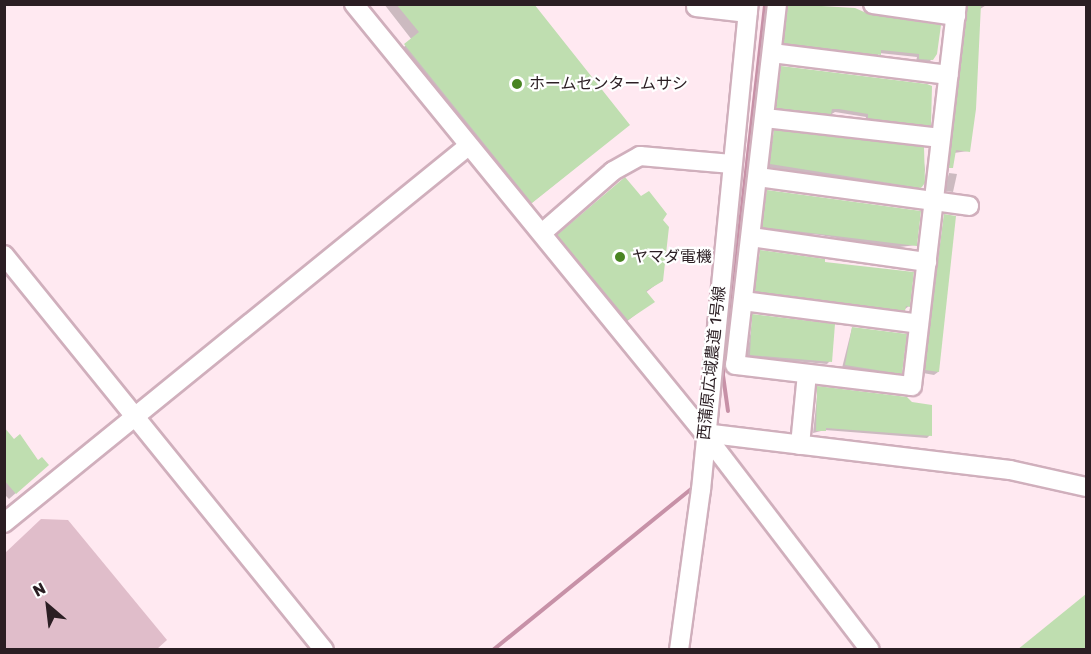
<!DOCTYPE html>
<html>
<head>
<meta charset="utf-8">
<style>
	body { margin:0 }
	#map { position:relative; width:1091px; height:654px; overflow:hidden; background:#ffe9f1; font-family:Rubik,"Noto Sans JP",sans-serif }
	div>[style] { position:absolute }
	.green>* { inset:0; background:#e0bdca }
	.shadow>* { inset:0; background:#0003 }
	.stream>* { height:4px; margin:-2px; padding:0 2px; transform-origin:2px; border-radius:2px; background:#c791a7 }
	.building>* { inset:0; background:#bfdeb0 }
	.roads { filter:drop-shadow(2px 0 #d0afbc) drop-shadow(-2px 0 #d0afbc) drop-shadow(0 2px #d0afbc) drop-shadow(0 -2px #d0afbc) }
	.minor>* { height:18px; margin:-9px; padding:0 9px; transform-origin:9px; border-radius:9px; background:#fff }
	.dots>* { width:16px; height:16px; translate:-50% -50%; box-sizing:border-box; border:3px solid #fff; border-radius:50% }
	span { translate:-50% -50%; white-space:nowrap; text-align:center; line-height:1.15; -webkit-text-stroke:4.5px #fff; paint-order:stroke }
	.poi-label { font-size:16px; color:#2b1e23 }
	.left { translate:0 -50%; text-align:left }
	.street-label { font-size:16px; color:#2b1e23 }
	.frame { position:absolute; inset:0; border:6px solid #2b1e23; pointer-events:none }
	.north { position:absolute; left:18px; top:576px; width:60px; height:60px; -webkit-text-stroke:4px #fff; paint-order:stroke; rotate:332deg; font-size:16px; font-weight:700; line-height:24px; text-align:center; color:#2b1e23 }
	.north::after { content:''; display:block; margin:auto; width:21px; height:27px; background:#2b1e23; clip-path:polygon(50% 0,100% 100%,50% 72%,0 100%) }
</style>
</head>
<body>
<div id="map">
	<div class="green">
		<div style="clip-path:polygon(41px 519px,68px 520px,167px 640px,157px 649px,5px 649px,5px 553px)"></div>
	</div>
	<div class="shadow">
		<div style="clip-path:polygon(384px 4px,532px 4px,621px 131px,524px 209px,398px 52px,412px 40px)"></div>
		<div style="clip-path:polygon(964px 4px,988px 4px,980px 9px,968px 151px,954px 153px,948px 171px)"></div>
		<div style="clip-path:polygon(789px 6px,855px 11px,939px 26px,932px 59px,928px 63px,916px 61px,917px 57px,879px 53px,876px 58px,781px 46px)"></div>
		<div style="clip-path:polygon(782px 67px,930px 125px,927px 128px,865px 121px,866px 117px,835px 112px,827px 117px,774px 111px)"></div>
		<div style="clip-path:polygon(774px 132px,922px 149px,925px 170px,920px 187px,917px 191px,767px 167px)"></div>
		<div style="clip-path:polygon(949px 173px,957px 174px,953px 192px,944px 191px)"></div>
		<div style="clip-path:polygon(767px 191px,916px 245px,892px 248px,820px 235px,760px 230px)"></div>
		<div style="clip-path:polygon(641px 198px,661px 220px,662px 280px,645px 293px,653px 301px,621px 326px,551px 243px,558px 236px)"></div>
		<div style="clip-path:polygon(944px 215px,938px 372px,934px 375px,923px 373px)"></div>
		<div style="clip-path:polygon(761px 251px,823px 264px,909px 306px,900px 313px,753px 293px)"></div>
		<div style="clip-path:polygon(753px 315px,830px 361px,827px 364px,747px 357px)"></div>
		<div style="clip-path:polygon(852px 328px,901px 373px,898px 376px,842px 368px)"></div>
		<div style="clip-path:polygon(818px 388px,930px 435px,927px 438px,825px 430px,813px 433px)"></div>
		<div style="clip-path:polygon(4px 432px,40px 472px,9px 499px,4px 494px)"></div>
		<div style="clip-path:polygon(1086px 596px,1086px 650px,1020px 650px)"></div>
	</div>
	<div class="stream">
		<div style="left:728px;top:411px;width:37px;rotate:-98deg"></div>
		<div style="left:723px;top:374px;width:372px;rotate:-83.5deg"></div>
		<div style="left:493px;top:650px;width:255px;rotate:-39.1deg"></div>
	</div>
	<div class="building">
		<div style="clip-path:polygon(396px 4px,534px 4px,630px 125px,532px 203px,404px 44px,419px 32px)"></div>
		<div style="clip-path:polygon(788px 4px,855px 8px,871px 15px,941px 25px,937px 54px,933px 60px,919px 59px,919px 54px,881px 50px,881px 55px,784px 43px)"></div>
		<div style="clip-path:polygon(968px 4px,981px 4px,976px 109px,970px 152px,956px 150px,953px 168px,949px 168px)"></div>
		<div style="clip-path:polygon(781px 66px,927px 84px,932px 86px,931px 126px,868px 118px,868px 114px,839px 109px,832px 109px,831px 114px,776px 108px)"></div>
		<div style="clip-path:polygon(774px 130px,924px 147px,925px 183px,921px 188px,770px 164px)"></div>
		<div style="clip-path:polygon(625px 177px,641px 196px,649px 191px,667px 214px,663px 220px,669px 227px,663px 281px,646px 291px,655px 302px,628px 320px,557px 235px)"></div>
		<div style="clip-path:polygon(767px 190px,921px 211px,917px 246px,762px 227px)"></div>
		<div style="clip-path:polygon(944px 214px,956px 216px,939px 372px,925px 370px)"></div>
		<div style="clip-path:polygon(760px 250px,825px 259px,825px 262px,914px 272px,910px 307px,906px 306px,905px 311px,755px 291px)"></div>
		<div style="clip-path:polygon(752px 314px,835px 324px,832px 362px,750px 355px)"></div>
		<div style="clip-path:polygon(852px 327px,907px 334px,902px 374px,845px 365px)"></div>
		<div style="clip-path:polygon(817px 386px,907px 397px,912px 402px,932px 405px,932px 436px,826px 428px,826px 431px,816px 431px)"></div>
		<div style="clip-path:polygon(4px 427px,14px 439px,20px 434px,38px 460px,42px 457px,49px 465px,16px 494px,4px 480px)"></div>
		<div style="clip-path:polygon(1086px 594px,1086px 650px,1017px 650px)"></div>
	</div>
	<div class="roads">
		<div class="minor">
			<div style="left:354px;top:4px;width:554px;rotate:50.79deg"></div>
			<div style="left:704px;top:433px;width:273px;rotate:52.6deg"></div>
			<div style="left:777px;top:4px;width:363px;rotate:96.6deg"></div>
			<div style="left:735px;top:365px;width:178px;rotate:6.8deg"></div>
			<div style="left:912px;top:386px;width:385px;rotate:-83.3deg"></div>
			<div style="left:873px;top:4px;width:84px;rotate:8.2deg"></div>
			<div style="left:696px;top:7px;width:52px;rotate:6.6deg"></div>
			<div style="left:772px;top:53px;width:178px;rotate:7.1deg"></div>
			<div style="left:765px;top:118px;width:177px;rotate:6.5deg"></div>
			<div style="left:758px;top:177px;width:213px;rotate:7.8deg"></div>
			<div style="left:542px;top:233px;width:94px;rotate:-41.1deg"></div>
			<div style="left:613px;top:171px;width:31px;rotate:-29deg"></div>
			<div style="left:640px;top:156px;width:92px;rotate:5deg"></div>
			<div style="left:751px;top:237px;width:178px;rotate:8.1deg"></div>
			<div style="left:4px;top:255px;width:508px;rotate:50.99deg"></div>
			<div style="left:743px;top:301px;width:177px;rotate:7.4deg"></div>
			<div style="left:704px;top:433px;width:308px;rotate:6.9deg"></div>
			<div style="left:1010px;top:470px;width:78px;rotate:12.6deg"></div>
			<div style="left:800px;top:445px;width:71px;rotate:-84.4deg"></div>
			<div style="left:4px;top:523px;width:596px;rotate:-39.08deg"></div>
			<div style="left:679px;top:650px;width:162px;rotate:-82.2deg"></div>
			<div style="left:701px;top:490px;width:488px;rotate:-84.4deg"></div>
		</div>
	</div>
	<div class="dots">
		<div style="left:517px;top:84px;background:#498422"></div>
		<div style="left:620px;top:257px;background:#498422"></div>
	</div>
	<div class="poi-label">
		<span class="left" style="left:529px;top:84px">ホームセンタームサシ</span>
		<span class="left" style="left:632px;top:257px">ヤマダ電機</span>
	</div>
	<div class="street-label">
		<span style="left:712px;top:363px;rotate:-84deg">西蒲原広域農道 1号線</span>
	</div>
	<div class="frame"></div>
	<div class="north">N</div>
</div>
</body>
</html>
